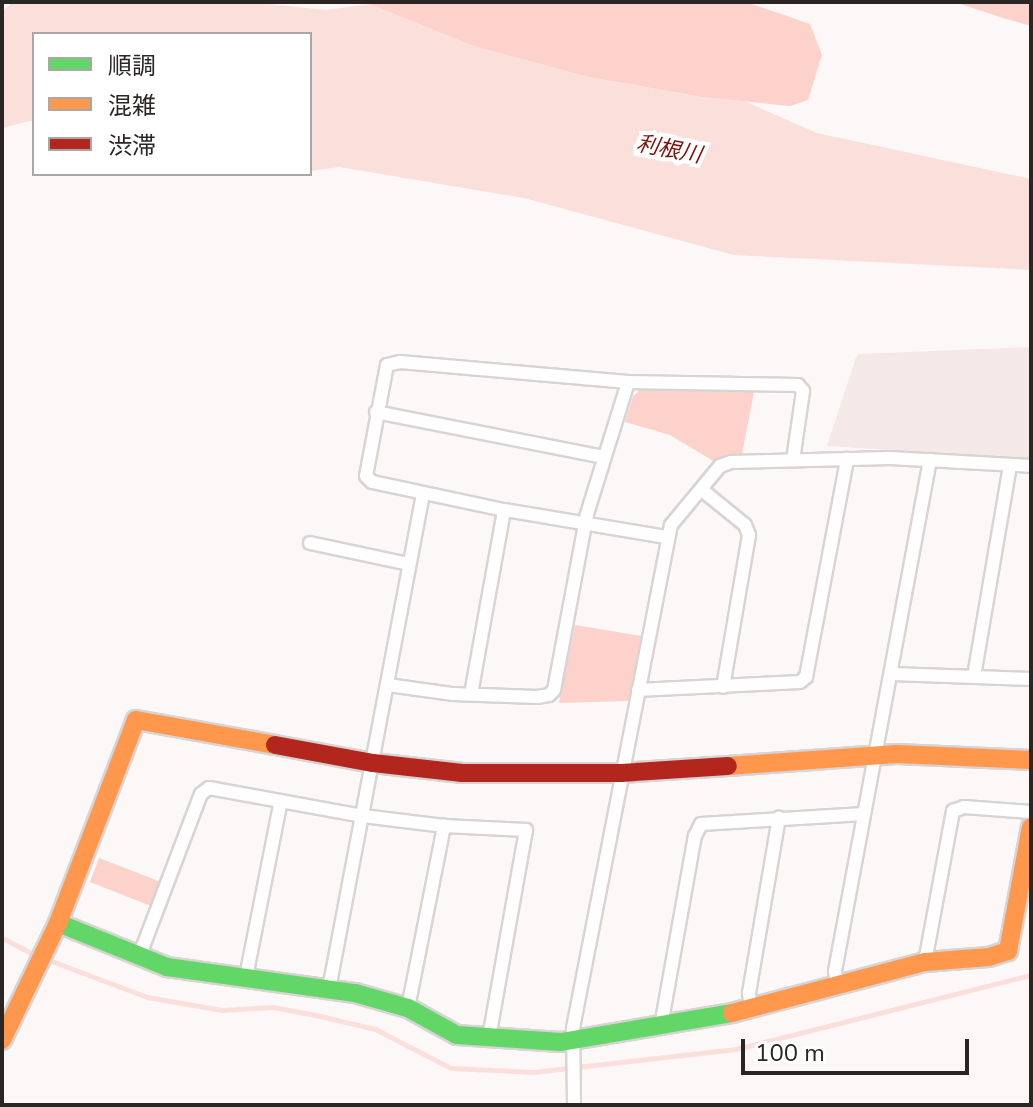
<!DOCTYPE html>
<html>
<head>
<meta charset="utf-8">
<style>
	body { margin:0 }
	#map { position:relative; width:1033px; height:1107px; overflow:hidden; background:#fcf8f7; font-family:"Nunito Sans","Noto Sans JP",sans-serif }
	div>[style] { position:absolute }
	.built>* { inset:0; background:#f5e9e7 }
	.green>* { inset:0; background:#fcd2cb }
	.water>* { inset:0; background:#fbdfda }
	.stream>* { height:5px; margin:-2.5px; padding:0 2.5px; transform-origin:2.5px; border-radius:2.5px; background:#fbdfda }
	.roads { filter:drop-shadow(2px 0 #d8d4d3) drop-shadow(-2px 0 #d8d4d3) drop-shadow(0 2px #d8d4d3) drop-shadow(0 -2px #d8d4d3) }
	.street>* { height:12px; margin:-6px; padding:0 6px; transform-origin:6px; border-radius:6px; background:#fffefe }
	.fast>* { height:18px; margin:-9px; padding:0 9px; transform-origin:9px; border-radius:9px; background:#63d668 }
	.slow>* { height:18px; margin:-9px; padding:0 9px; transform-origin:9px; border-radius:9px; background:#ff974d }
	.jam>* { height:18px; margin:-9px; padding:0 9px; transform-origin:9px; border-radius:9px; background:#b3261e }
	span { translate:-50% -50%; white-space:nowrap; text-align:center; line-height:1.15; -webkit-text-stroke:8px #fff; paint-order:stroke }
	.water-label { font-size:22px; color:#7d120c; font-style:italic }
	.frame { position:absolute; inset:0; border:4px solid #2b2524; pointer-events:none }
	.legend { position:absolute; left:32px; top:32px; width:280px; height:144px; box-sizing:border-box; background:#fff; border:2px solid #aaa8a7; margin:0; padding:10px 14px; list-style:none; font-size:24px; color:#2b2524 }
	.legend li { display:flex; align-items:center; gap:16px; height:40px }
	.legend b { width:40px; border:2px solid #aaa8a7 }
	.scale { position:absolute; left:741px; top:1039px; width:228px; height:36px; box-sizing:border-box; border:4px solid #2b2524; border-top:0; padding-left:10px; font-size:24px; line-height:28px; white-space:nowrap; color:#2b2524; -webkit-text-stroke:6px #fff; paint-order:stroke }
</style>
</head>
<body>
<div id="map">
	<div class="built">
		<div style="clip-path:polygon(1031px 347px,1031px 459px,827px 446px,857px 354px)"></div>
	</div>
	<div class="green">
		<div style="clip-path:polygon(374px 2px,746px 2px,810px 24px,822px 55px,808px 100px,790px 106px,701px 97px,588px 77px,473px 46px,369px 4px)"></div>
		<div style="clip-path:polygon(954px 2px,1031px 2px,1031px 26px,1006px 19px)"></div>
		<div style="clip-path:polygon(640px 390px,754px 392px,742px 454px,727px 454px,715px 462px,670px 435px,625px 422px,633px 396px)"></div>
		<div style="clip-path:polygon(575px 625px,641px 636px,629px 701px,559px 703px)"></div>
		<div style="clip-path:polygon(99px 858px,161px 882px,151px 906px,90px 882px)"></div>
	</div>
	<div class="water">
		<div style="clip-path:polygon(13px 2px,249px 2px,326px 10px,369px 4px,473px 46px,588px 77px,701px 97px,744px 101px,817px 133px,1031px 179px,1031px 270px,734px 255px,524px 198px,339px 167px,310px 171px,310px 34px,34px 34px,34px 120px,2px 128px,2px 11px)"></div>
	</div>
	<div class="stream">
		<div style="left:2px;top:938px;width:39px;rotate:27deg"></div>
		<div style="left:46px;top:959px;width:108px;rotate:20.6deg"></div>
		<div style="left:147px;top:997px;width:76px;rotate:9.8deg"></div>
		<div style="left:222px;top:1010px;width:51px;rotate:-3.4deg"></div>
		<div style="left:273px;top:1007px;width:48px;rotate:10.8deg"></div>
		<div style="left:320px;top:1016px;width:57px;rotate:13.3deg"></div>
		<div style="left:375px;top:1029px;width:85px;rotate:27.2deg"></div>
		<div style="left:451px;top:1068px;width:82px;rotate:2.8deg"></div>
		<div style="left:533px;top:1072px;width:204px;rotate:-6.5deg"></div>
		<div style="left:736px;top:1049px;width:304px;rotate:-14.1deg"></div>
	</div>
	<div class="roads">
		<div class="street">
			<div style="left:376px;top:412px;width:232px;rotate:11.2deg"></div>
			<div style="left:702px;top:490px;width:55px;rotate:39.1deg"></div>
			<div style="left:745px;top:525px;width:11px;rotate:68deg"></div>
			<div style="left:749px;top:535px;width:154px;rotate:99.7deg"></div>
			<div style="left:666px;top:537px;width:164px;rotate:-170.5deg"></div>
			<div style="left:504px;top:510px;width:135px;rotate:-168deg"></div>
			<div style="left:372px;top:482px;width:8px;rotate:-135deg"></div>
			<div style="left:366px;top:476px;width:113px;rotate:-79.3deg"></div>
			<div style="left:387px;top:365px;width:13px;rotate:-13deg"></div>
			<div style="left:400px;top:362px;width:229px;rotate:5deg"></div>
			<div style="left:628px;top:382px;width:170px;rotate:1deg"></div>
			<div style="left:798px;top:385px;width:8px;rotate:50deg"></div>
			<div style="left:803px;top:391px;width:70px;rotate:98.2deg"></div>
			<div style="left:310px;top:543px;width:101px;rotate:12deg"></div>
			<div style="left:892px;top:674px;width:139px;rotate:2.1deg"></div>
			<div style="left:974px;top:676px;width:214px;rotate:-80.3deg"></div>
			<div style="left:388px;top:685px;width:66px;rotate:7.9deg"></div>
			<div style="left:453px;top:694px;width:84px;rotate:2deg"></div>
			<div style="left:537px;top:697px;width:12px;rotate:-9deg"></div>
			<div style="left:549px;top:695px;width:7px;rotate:-45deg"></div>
			<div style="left:554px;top:690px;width:179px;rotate:-79.4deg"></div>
			<div style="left:587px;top:514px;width:138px;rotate:-72.7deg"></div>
			<div style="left:638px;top:690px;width:162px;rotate:-2.8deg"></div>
			<div style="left:800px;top:682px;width:8px;rotate:-40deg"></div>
			<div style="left:806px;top:677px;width:222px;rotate:-79.3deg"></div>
			<div style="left:471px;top:694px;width:187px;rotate:-79.8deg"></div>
			<div style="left:139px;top:957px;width:174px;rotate:-69.2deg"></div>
			<div style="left:201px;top:794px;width:10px;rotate:-37deg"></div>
			<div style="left:209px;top:788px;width:157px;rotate:10.3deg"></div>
			<div style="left:363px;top:816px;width:82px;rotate:7deg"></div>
			<div style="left:444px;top:826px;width:82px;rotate:2.8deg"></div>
			<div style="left:526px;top:830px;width:210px;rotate:100.1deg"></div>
			<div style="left:925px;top:962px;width:154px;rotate:-79.5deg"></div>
			<div style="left:953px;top:811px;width:12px;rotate:-20deg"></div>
			<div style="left:964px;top:807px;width:67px;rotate:4.3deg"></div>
			<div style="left:246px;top:977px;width:179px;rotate:-78.8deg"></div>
			<div style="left:837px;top:984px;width:13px;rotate:-99deg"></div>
			<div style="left:835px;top:971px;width:520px;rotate:-79.47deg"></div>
			<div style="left:329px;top:989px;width:504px;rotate:-79.25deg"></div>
			<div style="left:408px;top:1008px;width:186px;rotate:-78.8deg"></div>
			<div style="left:751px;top:1008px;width:15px;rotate:-98deg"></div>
			<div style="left:749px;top:993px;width:178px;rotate:-80.3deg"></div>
			<div style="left:661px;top:1026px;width:193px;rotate:-79.9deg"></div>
			<div style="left:695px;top:836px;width:13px;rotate:-63deg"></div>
			<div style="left:701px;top:824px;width:163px;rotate:-3.5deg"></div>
			<div style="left:574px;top:1105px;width:77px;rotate:-90.7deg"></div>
			<div style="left:573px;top:1028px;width:512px;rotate:-78.98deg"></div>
			<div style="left:671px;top:525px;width:77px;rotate:-50.3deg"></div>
			<div style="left:720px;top:466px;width:12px;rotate:-20deg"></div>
			<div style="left:731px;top:462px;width:159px;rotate:-1.4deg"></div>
			<div style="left:890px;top:458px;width:141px;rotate:3.2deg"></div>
		</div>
		<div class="fast">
			<div style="left:58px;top:923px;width:118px;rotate:22deg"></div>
			<div style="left:167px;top:967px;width:190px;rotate:7.9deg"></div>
			<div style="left:355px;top:993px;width:55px;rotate:15.8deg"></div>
			<div style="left:408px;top:1008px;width:56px;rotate:28.9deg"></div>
			<div style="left:457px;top:1035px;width:104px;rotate:3.9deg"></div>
			<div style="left:561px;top:1042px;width:173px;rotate:-9.6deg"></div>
		</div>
		<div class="slow">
			<div style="left:728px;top:766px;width:169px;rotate:-4.1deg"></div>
			<div style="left:897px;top:754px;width:134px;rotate:2.6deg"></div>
			<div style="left:732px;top:1013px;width:200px;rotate:-14.8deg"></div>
			<div style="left:925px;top:962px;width:64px;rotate:-4.5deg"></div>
			<div style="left:989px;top:957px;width:20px;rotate:-18deg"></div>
			<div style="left:1008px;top:951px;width:126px;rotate:-79.5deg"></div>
			<div style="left:2px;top:1040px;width:130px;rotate:-64.4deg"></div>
			<div style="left:58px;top:923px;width:217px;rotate:-69deg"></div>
			<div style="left:136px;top:720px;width:141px;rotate:10.2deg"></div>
		</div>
		<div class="jam">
			<div style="left:275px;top:745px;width:100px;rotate:10.4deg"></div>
			<div style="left:373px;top:763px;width:90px;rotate:6.4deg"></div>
			<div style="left:462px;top:773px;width:159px"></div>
			<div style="left:621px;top:773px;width:107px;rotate:-3.7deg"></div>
		</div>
	</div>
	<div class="water-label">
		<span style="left:669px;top:150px;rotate:11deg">利根川</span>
	</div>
	<div class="frame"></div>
	<ul class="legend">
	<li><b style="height:10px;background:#63d668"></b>順調</li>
	<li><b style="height:10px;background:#ff974d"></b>混雑</li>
	<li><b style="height:10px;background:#b3261e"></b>渋滞</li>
	</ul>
	<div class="scale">100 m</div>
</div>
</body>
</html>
